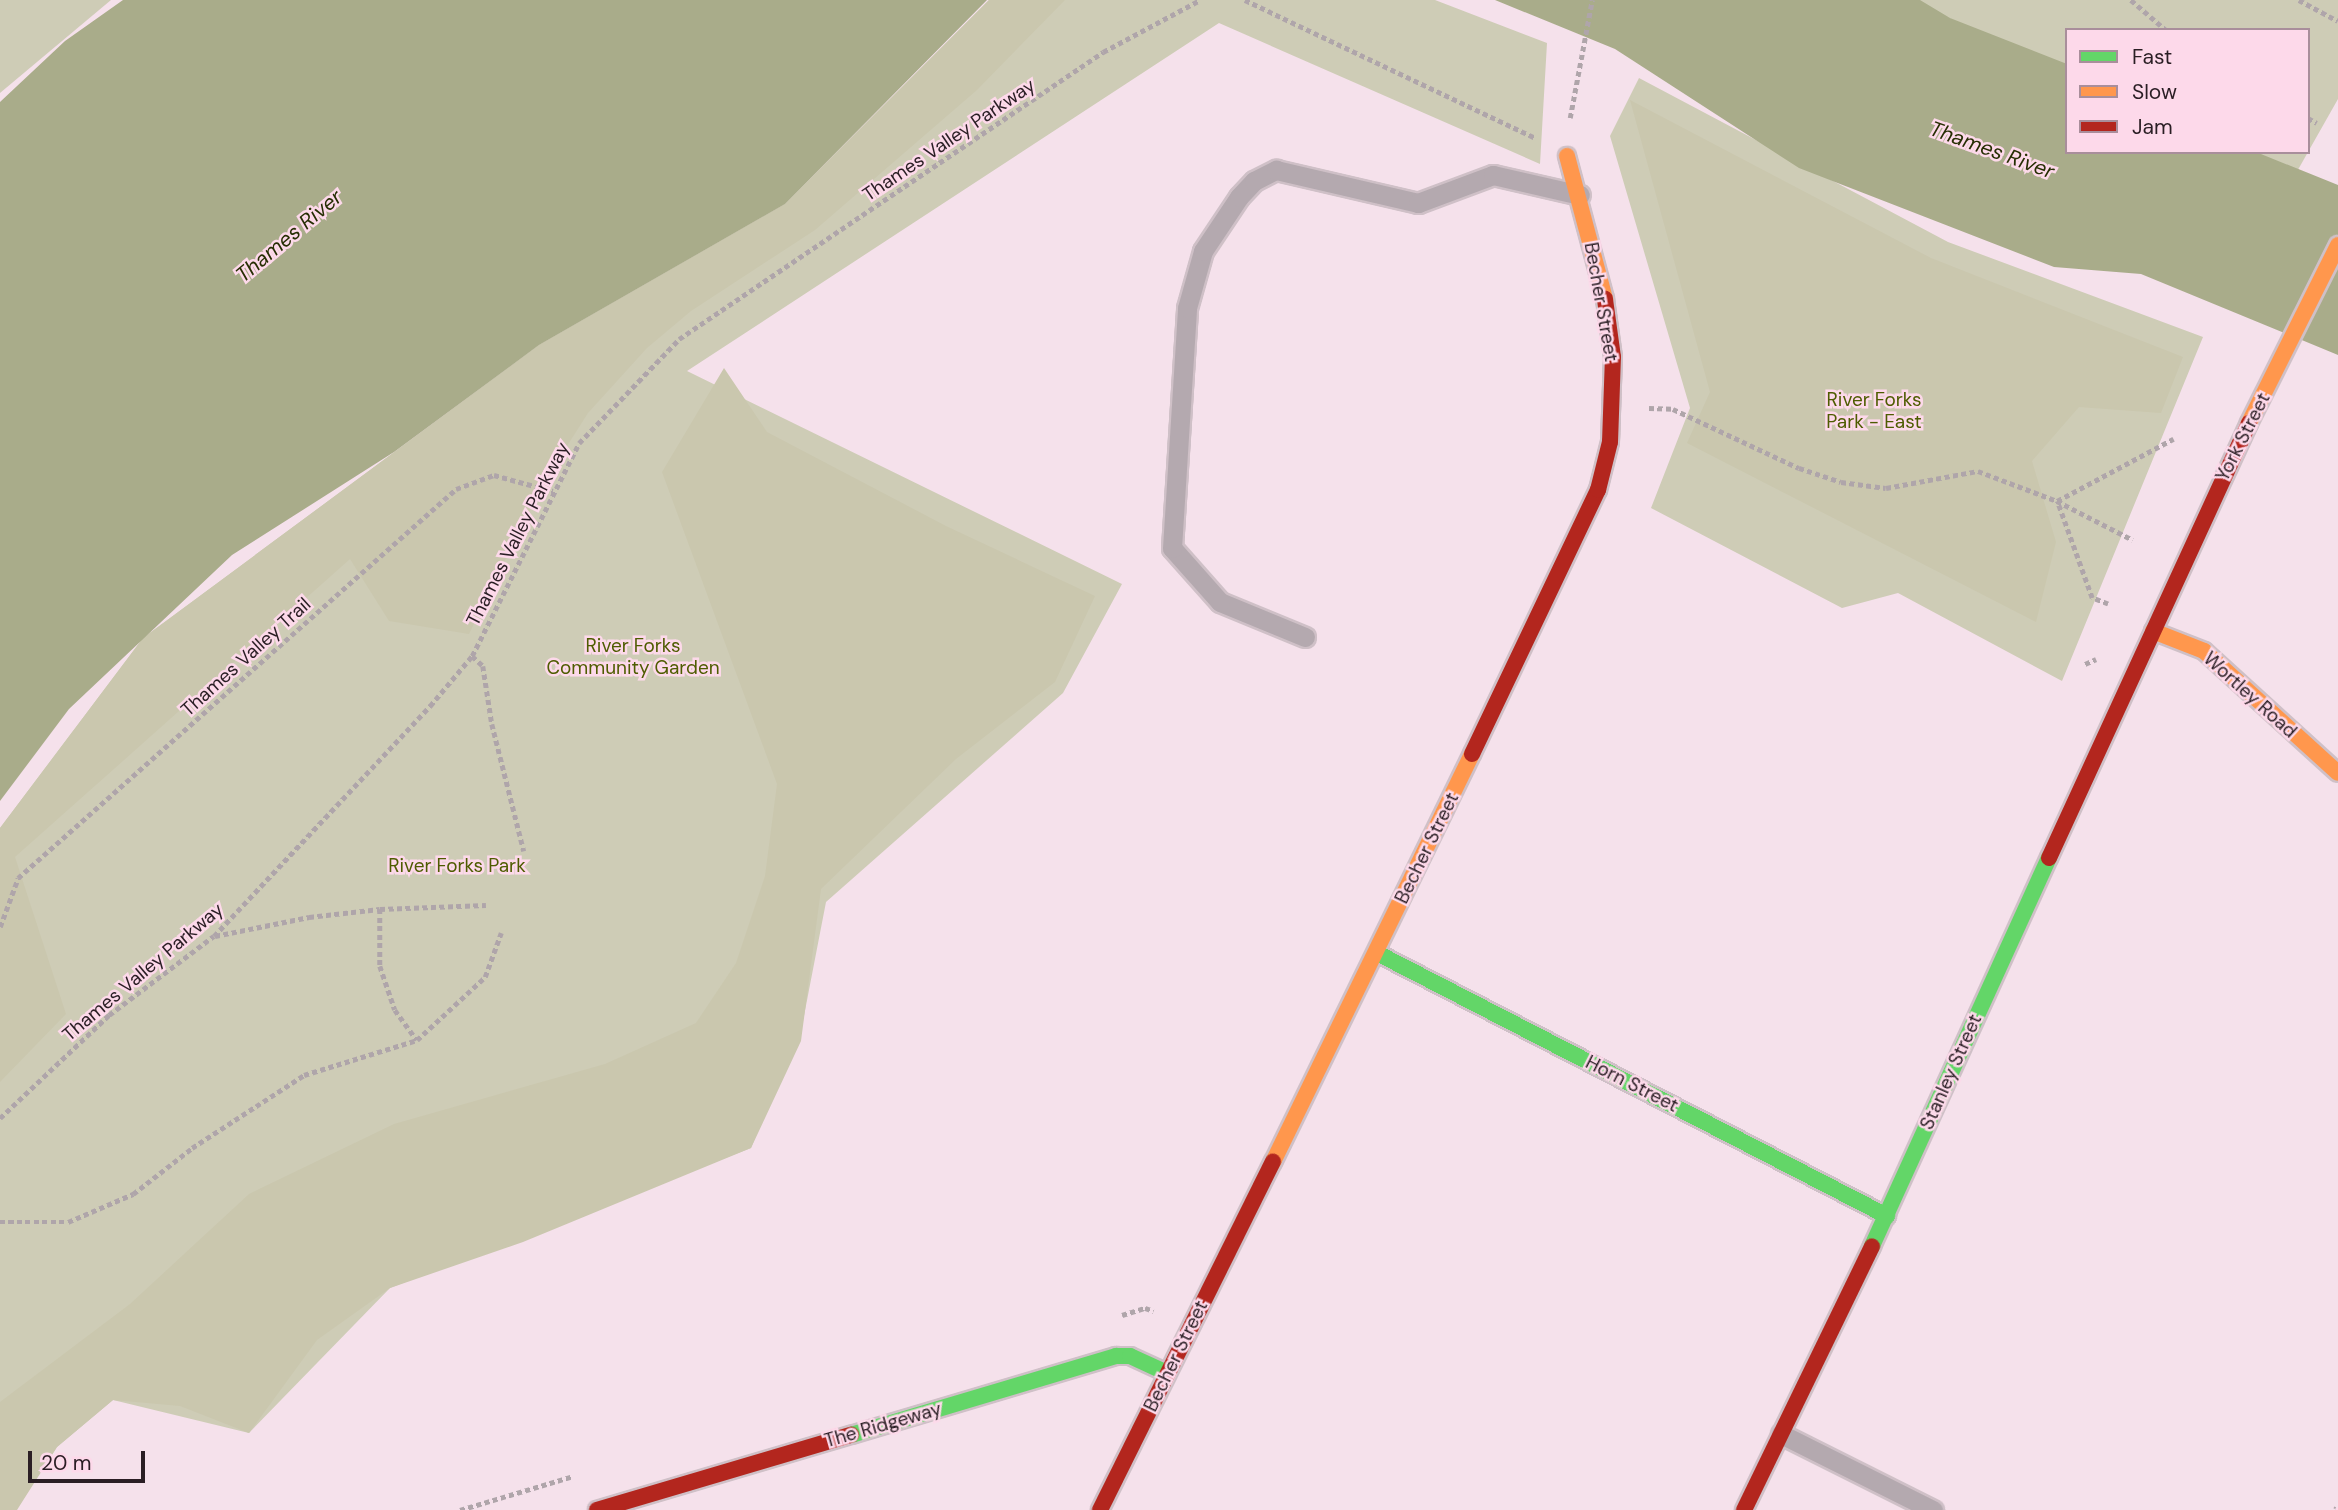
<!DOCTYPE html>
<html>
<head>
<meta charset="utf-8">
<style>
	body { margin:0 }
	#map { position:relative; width:2338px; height:1510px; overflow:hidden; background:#f5e1eb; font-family:"DM Sans",sans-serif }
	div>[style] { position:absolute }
	.green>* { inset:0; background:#ceccb6 }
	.forest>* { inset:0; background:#cac7ae }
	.water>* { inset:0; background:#a9ac8a }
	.path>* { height:4.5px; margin-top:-2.25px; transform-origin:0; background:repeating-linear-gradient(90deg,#afa5aa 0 5px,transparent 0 8.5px) }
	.roads { filter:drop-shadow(2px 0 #cfc0c7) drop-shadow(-2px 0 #cfc0c7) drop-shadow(0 2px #cfc0c7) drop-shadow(0 -2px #cfc0c7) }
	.lane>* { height:19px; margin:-9.5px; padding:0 9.5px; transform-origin:9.5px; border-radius:9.5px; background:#b4a9af }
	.fast>* { height:16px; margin:-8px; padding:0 8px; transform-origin:8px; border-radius:8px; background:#63d668 }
	.slow>* { height:16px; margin:-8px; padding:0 8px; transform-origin:8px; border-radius:8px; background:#ff974d }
	.jam>* { height:16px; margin:-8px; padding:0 8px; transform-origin:8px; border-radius:8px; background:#b3261e }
	.rail>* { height:8px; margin-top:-4px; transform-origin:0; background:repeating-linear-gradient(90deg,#fdd9ea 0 16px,#b1a6ab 0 32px); box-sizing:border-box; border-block:2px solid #b1a6ab }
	span { translate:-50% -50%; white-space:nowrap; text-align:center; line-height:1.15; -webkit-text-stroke:5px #fdd9ea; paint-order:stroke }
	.street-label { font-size:19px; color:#2a1e24 }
	.park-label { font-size:19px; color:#4e5c01 }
	.water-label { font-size:21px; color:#262e03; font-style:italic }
	.legend { position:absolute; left:2065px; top:28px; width:245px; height:126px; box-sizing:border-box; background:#fdd9ea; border:2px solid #a98e9b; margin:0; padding:9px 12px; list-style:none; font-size:21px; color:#2a1e24 }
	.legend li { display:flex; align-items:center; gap:14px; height:35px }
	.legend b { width:35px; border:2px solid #a98e9b }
	.scale { position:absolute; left:28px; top:1451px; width:117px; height:32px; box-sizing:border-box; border:4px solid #2a1e24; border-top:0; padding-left:9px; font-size:21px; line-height:24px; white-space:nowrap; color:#2a1e24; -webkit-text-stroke:5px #fdd9ea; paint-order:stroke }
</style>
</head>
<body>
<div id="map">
	<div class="green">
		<div style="clip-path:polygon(0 0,111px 0,0 93px)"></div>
		<div style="clip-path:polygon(989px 0,1435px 0,1547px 43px,1540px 164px,1219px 23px,687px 371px,1122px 584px,1063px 693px,826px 902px,803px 1021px,751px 1148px,390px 1288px,249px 1433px,113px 1400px,57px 1447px,16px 1510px,0 1510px,0 828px,143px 638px,539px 345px,785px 204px)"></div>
		<div style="clip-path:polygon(1912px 0,2338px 0,2338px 99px,2308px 152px,2308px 30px,2067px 30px,2067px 75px)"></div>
		<div style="clip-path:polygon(1639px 78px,1948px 242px,2203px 337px,2062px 681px,1898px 593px,1842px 608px,1651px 508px,1690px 408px,1610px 136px)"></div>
		<div style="clip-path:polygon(2225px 152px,2308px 152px,2290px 184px)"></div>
	</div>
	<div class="forest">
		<div style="clip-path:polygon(989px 0,1065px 0,977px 90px,815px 230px,691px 311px,647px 348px,588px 413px,541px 487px,469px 634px,389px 621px,350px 559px,15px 857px,66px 1014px,0 1082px,0 828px,143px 638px,539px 345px,785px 204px)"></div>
		<div style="clip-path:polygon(1630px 100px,1931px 258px,2183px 357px,2161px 413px,2079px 407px,2032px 461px,2056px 542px,2036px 622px,1687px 443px,1710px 392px)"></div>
		<div style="clip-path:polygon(724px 368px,767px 432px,946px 526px,1095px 596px,1055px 682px,956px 759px,821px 889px,801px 1041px,751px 1148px,523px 1242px,390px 1288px,317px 1340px,249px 1433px,180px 1406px,113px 1400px,57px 1447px,17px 1510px,0 1510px,0 1402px,130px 1304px,249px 1194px,394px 1124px,605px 1064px,696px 1023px,736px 963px,765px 876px,777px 784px,662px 472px)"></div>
	</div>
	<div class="water">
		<div style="clip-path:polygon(123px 0,987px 0,785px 204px,539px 345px,394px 452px,232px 555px,69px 709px,0 801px,0 102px,65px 41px)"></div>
		<div style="clip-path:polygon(1495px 0,1920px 0,1950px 18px,2067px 64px,2067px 152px,2256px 152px,2338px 185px,2338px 355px,2141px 274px,2054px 267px,1799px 168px,1615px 49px)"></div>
	</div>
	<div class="path">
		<div style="left:1245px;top:0;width:320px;rotate:25.4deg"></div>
		<div style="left:2131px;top:0;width:46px;rotate:40.6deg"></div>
		<div style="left:2299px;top:0;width:44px;rotate:28.3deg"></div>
		<div style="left:1570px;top:118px;width:120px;rotate:-79.4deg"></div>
		<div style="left:2308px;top:118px;width:10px;rotate:29deg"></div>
		<div style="left:1649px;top:408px;width:24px;rotate:2deg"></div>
		<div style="left:1673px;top:409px;width:139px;rotate:25.1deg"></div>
		<div style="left:1799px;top:468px;width:44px;rotate:18.4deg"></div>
		<div style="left:1841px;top:482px;width:45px;rotate:7.6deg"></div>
		<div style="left:1886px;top:488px;width:94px;rotate:-10.5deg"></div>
		<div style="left:1978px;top:471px;width:85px;rotate:20.8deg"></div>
		<div style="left:2057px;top:501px;width:85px;rotate:27.2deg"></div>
		<div style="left:2108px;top:604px;width:17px;rotate:-159deg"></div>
		<div style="left:2092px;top:598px;width:103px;rotate:-109.8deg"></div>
		<div style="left:2057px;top:501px;width:132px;rotate:-28.1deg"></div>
		<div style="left:472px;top:656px;width:15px;rotate:42deg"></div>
		<div style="left:483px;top:666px;width:59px;rotate:81.2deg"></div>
		<div style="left:492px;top:724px;width:131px;rotate:75.9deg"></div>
		<div style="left:2085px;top:664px;width:12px;rotate:-24deg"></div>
		<div style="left:380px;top:909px;width:57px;rotate:90deg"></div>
		<div style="left:380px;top:966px;width:46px;rotate:71.2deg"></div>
		<div style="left:395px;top:1010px;width:37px;rotate:54deg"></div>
		<div style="left:0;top:927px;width:52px;rotate:-69.8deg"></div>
		<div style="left:18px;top:878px;width:586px;rotate:-41.61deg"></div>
		<div style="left:456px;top:489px;width:40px;rotate:-20.2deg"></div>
		<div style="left:494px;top:475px;width:61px;rotate:15.2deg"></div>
		<div style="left:215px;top:936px;width:96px;rotate:-11.4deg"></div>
		<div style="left:309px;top:917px;width:71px;rotate:-6.4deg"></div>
		<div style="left:380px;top:909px;width:106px;rotate:-2.2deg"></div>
		<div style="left:0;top:1118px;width:150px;rotate:-43.4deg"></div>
		<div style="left:109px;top:1015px;width:131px;rotate:-37deg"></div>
		<div style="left:214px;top:936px;width:316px;rotate:-46.8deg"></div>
		<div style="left:430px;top:706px;width:65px;rotate:-50deg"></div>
		<div style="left:472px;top:656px;width:238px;rotate:-63.3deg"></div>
		<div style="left:579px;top:443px;width:144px;rotate:-46.1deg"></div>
		<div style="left:679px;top:339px;width:512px;rotate:-34.09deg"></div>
		<div style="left:1103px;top:52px;width:110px;rotate:-28.2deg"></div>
		<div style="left:0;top:1222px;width:68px"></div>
		<div style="left:68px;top:1222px;width:71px;rotate:-23.3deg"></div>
		<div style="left:133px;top:1194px;width:75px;rotate:-37.9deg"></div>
		<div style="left:192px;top:1148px;width:134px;rotate:-33.1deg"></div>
		<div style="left:304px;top:1075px;width:118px;rotate:-17.2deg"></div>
		<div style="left:417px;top:1040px;width:93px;rotate:-42.8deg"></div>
		<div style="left:485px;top:977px;width:47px;rotate:-70deg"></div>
		<div style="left:1122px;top:1315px;width:24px;rotate:-17deg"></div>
		<div style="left:1145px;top:1308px;width:9px;rotate:18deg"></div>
		<div style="left:460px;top:1510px;width:118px;rotate:-16.7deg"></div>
	</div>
	<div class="roads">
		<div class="lane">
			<div style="left:1305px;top:637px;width:92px;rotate:-157.6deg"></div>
			<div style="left:1220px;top:602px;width:72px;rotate:-131.6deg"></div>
			<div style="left:1172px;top:548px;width:240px;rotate:-86.4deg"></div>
			<div style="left:1187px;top:308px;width:59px;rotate:-74.3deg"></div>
			<div style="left:1203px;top:251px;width:65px;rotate:-56.3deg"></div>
			<div style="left:1239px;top:197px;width:22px;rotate:-47deg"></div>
			<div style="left:1254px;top:181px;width:25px;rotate:-27deg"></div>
			<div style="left:1276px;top:170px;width:146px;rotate:13.1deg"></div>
			<div style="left:1418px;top:203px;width:80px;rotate:-20.5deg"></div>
			<div style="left:1493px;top:175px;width:89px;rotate:12.9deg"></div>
			<div style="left:1781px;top:1434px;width:170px;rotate:26.6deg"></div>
		</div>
		<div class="fast">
			<div style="left:1377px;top:953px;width:574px;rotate:27.28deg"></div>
			<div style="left:1872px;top:1246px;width:426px;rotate:-65.5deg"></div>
			<div style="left:851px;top:1435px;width:277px;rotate:-16.6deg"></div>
			<div style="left:1116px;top:1356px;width:14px"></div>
			<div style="left:1130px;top:1356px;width:41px;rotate:24.7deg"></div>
		</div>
		<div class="slow">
			<div style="left:1567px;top:156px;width:148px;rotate:75.1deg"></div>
			<div style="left:2249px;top:423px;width:199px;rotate:-63.4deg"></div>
			<div style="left:2153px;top:631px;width:55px;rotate:21.4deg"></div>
			<div style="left:2204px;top:651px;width:181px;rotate:42.3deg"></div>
			<div style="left:1273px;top:1162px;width:454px;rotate:-64deg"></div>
		</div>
		<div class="jam">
			<div style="left:1472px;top:754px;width:293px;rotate:-64.5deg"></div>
			<div style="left:1598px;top:490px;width:49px;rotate:-76deg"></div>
			<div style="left:1610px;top:442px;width:85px;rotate:-88deg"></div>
			<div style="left:1613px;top:357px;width:59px;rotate:-97.9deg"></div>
			<div style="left:2049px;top:858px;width:479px;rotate:-65.3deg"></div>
			<div style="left:597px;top:1510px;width:265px;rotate:-16.5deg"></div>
			<div style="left:1100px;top:1510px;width:389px;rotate:-63.6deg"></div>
			<div style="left:1744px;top:1510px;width:293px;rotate:-64.1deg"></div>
		</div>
	</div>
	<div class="rail">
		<div style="left:2337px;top:1510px;width:2px;rotate:-63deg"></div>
	</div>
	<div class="street-label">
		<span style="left:949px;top:140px;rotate:-34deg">Thames Valley Parkway</span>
		<span style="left:1601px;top:302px;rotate:80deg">Becher Street</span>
		<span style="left:2243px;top:437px;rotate:-63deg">York Street</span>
		<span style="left:518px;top:534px;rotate:-63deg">Thames Valley Parkway</span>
		<span style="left:246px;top:657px;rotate:-42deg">Thames Valley Trail</span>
		<span style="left:2250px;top:695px;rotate:42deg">Wortley Road</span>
		<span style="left:1427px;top:848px;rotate:-64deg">Becher Street</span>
		<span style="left:143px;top:972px;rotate:-40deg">Thames Valley Parkway</span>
		<span style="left:1951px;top:1072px;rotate:-66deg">Stanley Street</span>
		<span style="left:1632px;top:1084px;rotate:27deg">Horn Street</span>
		<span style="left:1176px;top:1356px;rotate:-64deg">Becher Street</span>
		<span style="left:883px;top:1425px;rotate:-16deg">The Ridgeway</span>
	</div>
	<div class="park-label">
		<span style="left:1874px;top:411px">River Forks<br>Park - East</span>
		<span style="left:633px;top:657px">River Forks<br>Community Garden</span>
		<span style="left:457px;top:866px">River Forks Park</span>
	</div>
	<div class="water-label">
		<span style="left:1992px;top:150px;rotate:20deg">Thames River</span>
		<span style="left:289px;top:236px;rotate:-40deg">Thames River</span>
	</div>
	<ul class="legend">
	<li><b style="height:9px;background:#63d668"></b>Fast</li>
	<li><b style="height:9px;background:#ff974d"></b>Slow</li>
	<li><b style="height:9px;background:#b3261e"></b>Jam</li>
	</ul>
	<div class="scale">20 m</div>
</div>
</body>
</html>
